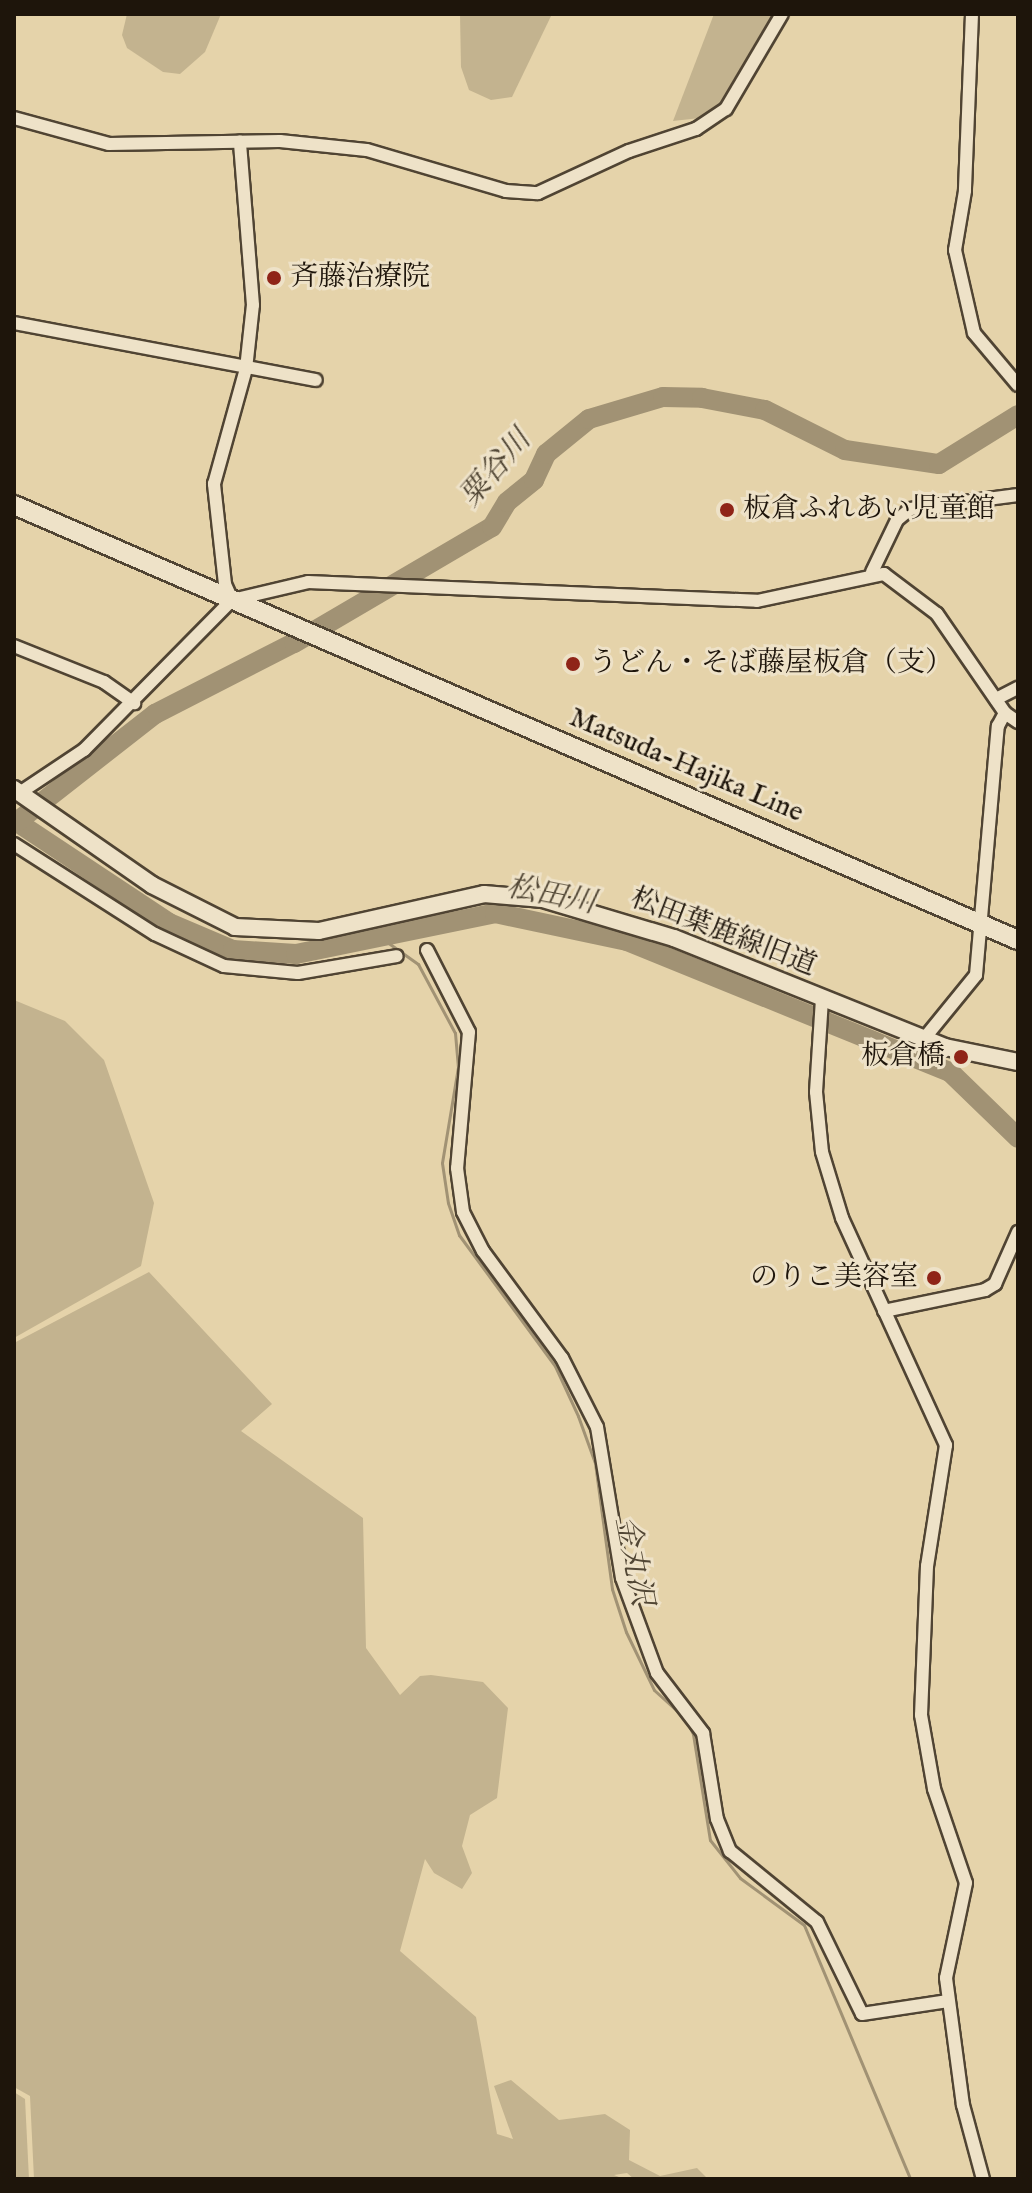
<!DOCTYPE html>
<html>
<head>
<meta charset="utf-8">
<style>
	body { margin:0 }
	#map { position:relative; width:1032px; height:2193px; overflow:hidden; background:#e5d3aa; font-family:"IM FELL English","Noto Serif JP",serif }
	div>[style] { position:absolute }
	.green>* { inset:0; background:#c3b38f }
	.stream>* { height:3px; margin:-1.5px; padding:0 1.5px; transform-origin:1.5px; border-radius:1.5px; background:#a19274 }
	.river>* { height:20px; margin:-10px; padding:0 10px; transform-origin:10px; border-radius:10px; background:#a19274 }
	.roads { filter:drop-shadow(2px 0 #504433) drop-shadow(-2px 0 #504433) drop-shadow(0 2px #504433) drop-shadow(0 -2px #504433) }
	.minor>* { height:12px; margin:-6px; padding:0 6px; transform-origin:6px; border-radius:6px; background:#eee2c8 }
	.tertiary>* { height:16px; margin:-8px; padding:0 8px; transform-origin:8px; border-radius:8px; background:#eee2c8 }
	.secondary>* { height:18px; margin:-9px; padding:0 9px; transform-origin:9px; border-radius:9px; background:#eee2c8 }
	.dots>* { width:22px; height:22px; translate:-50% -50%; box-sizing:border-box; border:4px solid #eee2c8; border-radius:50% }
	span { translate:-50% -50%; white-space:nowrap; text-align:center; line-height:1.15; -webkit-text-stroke:6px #eee2c8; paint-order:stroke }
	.poi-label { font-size:28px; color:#1e150b }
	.left { translate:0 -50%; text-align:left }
	.right { translate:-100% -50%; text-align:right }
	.street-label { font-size:28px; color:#1e150b }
	.water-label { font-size:30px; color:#524735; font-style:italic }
	.frame { position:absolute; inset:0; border:16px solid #1e150b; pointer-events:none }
</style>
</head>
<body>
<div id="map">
	<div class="green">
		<div style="clip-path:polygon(127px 14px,221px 14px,205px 52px,180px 74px,163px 72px,127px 48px,122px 35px)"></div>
		<div style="clip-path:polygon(460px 14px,552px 14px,512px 97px,491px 100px,469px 90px,461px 67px)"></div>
		<div style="clip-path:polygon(714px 14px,777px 14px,729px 100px,700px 118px,673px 121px)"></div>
		<div style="clip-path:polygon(14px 1000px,65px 1021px,104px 1060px,154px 1203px,141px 1266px,14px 1338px)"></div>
		<div style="clip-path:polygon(149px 1272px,272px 1404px,241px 1431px,363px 1518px,366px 1648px,400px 1695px,420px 1676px,431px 1675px,483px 1682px,508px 1708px,497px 1798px,470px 1815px,462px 1846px,472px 1873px,462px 1889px,434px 1873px,425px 1859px,400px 1951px,476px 2017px,497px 2134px,513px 2139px,494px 2086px,511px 2080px,559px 2120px,605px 2114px,630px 2130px,629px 2160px,660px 2176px,697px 2168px,708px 2179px,634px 2179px,627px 2173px,614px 2175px,624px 2179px,34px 2179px,30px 2096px,14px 2087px,14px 1343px)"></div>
		<div style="clip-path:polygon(14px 2092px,25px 2099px,29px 2179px,14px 2179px)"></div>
	</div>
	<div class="stream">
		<div style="left:380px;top:937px;width:47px;rotate:35.4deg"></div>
		<div style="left:418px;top:964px;width:78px;rotate:61.8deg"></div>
		<div style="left:455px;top:1033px;width:34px;rotate:85deg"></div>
		<div style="left:458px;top:1067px;width:97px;rotate:99.5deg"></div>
		<div style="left:442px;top:1163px;width:40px;rotate:81.5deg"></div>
		<div style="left:448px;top:1203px;width:34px;rotate:71deg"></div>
		<div style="left:459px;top:1235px;width:162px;rotate:53.8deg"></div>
		<div style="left:555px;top:1366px;width:55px;rotate:65.3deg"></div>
		<div style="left:578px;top:1416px;width:50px;rotate:70.1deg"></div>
		<div style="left:595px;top:1463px;width:127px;rotate:82.3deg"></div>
		<div style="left:612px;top:1589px;width:45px;rotate:72deg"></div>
		<div style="left:626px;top:1632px;width:64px;rotate:64.2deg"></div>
		<div style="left:654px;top:1690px;width:36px;rotate:42deg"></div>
		<div style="left:686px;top:1719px;width:17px;rotate:65deg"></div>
		<div style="left:693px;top:1734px;width:107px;rotate:80.9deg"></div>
		<div style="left:710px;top:1840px;width:48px;rotate:51.7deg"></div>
		<div style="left:740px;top:1878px;width:79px;rotate:36.3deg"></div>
		<div style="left:804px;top:1925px;width:275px;rotate:67.3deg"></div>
	</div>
	<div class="river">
		<div style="left:14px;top:820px;width:186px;rotate:33.6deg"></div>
		<div style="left:169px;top:923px;width:69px;rotate:22.9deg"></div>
		<div style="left:233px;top:950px;width:63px;rotate:3.6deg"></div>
		<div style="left:296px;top:954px;width:203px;rotate:-11.6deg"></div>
		<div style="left:495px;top:913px;width:135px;rotate:12deg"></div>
		<div style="left:627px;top:941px;width:349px;rotate:22.1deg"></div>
		<div style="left:950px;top:1072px;width:95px;rotate:44.1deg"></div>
		<div style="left:18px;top:821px;width:174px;rotate:-38deg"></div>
		<div style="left:155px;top:714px;width:156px;rotate:-27.1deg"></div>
		<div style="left:294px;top:643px;width:229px;rotate:-30.4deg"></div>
		<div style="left:492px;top:527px;width:29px;rotate:-59deg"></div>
		<div style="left:507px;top:502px;width:35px;rotate:-39deg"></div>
		<div style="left:534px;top:480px;width:29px;rotate:-65deg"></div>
		<div style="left:546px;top:454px;width:55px;rotate:-39.1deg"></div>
		<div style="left:589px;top:419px;width:77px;rotate:-16.6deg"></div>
		<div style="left:663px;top:397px;width:39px;rotate:1deg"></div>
		<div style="left:702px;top:398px;width:64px;rotate:10.8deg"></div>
		<div style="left:765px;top:410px;width:89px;rotate:26.6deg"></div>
		<div style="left:845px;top:450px;width:95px;rotate:8.5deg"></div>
		<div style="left:939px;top:464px;width:93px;rotate:-31.8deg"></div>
	</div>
	<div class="roads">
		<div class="minor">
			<div style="left:972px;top:14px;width:177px;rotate:92.3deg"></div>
			<div style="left:965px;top:191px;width:60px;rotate:99.6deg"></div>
			<div style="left:955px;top:250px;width:85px;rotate:77.1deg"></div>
			<div style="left:974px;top:333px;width:68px;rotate:49.8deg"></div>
			<div style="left:14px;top:118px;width:98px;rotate:15.3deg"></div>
			<div style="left:109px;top:144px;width:171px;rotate:-1deg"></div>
			<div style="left:280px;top:141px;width:87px;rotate:5.9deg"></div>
			<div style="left:367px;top:150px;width:145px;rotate:16.4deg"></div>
			<div style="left:506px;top:191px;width:32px;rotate:4deg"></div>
			<div style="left:538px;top:193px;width:100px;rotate:-24.8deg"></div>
			<div style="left:629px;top:151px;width:71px;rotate:-18.2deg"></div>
			<div style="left:696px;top:129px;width:36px;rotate:-34deg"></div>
			<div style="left:726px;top:109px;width:110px;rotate:-59.5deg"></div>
			<div style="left:14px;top:323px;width:307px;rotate:10.7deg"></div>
			<div style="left:872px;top:572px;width:58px;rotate:-64.3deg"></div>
			<div style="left:897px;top:520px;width:17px;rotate:-40deg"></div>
			<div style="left:910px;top:509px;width:109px;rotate:-7.4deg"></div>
			<div style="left:232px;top:600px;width:17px;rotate:-114deg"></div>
			<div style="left:225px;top:584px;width:101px;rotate:-96.3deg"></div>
			<div style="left:214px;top:484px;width:119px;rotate:-74.5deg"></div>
			<div style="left:246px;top:369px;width:64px;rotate:-83.8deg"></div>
			<div style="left:253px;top:305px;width:164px;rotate:-94.6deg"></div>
			<div style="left:14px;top:646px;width:97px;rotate:21.8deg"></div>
			<div style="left:104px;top:682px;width:37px;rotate:35deg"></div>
			<div style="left:996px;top:699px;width:25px;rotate:-27deg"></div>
			<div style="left:21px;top:792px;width:76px;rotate:-33.7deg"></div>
			<div style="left:84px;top:750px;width:211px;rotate:-45.4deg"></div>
			<div style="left:232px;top:600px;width:78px;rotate:-13.3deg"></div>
			<div style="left:308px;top:582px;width:449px;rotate:2.4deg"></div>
			<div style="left:757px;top:601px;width:130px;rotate:-12deg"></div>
			<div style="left:884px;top:574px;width:66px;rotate:37deg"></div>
			<div style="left:937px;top:614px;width:120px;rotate:55.5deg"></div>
			<div style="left:1005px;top:713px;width:16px;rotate:35deg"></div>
			<div style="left:14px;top:844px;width:167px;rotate:32.6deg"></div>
			<div style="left:155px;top:934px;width:76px;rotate:24.9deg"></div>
			<div style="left:224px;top:966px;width:74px;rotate:5.4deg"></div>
			<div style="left:298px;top:973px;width:100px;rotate:-9.7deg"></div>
			<div style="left:427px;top:950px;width:92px;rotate:62.9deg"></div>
			<div style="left:469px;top:1032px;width:137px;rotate:95deg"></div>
			<div style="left:457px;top:1168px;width:44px;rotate:82.2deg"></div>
			<div style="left:463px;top:1212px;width:44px;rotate:62.9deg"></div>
			<div style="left:483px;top:1251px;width:133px;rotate:53.6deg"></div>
			<div style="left:562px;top:1358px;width:77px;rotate:63.1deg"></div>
			<div style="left:597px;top:1427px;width:153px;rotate:80.6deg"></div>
			<div style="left:622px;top:1578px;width:101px;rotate:69.8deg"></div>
			<div style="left:657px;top:1673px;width:76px;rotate:52.5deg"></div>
			<div style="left:703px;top:1733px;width:87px;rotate:80.8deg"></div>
			<div style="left:717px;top:1819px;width:35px;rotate:68deg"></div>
			<div style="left:730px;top:1851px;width:112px;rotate:39.2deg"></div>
			<div style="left:817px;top:1922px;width:102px;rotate:63.9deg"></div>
			<div style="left:862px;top:2014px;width:87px;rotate:-8.6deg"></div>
			<div style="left:822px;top:999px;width:93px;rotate:93.7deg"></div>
			<div style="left:816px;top:1092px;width:60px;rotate:84.3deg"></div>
			<div style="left:822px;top:1152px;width:69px;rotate:73.1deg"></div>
			<div style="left:842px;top:1218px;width:250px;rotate:65.4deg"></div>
			<div style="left:946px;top:1445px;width:122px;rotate:98.9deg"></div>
			<div style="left:927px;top:1566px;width:149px;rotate:92.3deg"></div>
			<div style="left:921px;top:1715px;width:75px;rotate:80deg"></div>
			<div style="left:934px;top:1789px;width:99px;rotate:71.2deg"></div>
			<div style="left:966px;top:1883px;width:97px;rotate:101.9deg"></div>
			<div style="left:946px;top:1978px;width:128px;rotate:82.4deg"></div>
			<div style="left:963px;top:2105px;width:77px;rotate:74.9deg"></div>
			<div style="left:923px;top:1040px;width:84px;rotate:-50.8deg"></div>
			<div style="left:976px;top:975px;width:250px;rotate:-85deg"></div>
			<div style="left:998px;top:726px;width:15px;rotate:-62deg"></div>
			<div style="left:884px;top:1311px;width:103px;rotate:-11.7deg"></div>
			<div style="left:985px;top:1290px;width:12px;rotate:-31deg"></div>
			<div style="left:995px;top:1284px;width:57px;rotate:-66.1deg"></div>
		</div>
		<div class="tertiary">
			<div style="left:14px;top:789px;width:168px;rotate:34.8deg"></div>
			<div style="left:152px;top:885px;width:93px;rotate:26.8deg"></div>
			<div style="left:235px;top:927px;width:84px;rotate:2.7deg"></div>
			<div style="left:319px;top:931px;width:169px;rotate:-12.6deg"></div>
			<div style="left:484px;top:894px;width:59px;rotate:4.8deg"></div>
			<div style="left:543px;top:899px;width:137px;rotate:16.6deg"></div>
			<div style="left:674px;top:938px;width:292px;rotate:21.9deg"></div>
			<div style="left:945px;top:1047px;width:75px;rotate:11.6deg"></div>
		</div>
		<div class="secondary">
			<div style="left:14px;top:505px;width:1094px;rotate:23.43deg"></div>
		</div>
	</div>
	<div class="dots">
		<div style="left:274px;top:278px;background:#8f2418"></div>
		<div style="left:727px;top:510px;background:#8f2418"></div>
		<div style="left:573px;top:664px;background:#8f2418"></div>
		<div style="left:961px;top:1057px;background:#8f2418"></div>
		<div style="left:934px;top:1278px;background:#8f2418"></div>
	</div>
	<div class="poi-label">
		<span class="left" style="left:290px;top:278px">斉藤治療院</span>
		<span class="left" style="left:743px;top:510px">板倉ふれあい児童館</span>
		<span class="left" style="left:589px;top:664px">うどん・そば藤屋板倉（支）</span>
		<span class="right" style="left:945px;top:1057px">板倉橋</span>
		<span class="right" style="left:918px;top:1278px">のりこ美容室</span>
	</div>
	<div class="street-label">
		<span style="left:686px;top:766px;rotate:23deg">Matsuda-Hajika Line</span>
		<span style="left:723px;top:933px;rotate:21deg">松田葉鹿線旧道</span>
	</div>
	<div class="water-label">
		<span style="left:496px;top:469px;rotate:-49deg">粟谷川</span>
		<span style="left:551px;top:896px;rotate:11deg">松田川</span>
		<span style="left:633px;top:1561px;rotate:79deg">金丸沢</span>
	</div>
	<div class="frame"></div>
</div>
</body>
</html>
